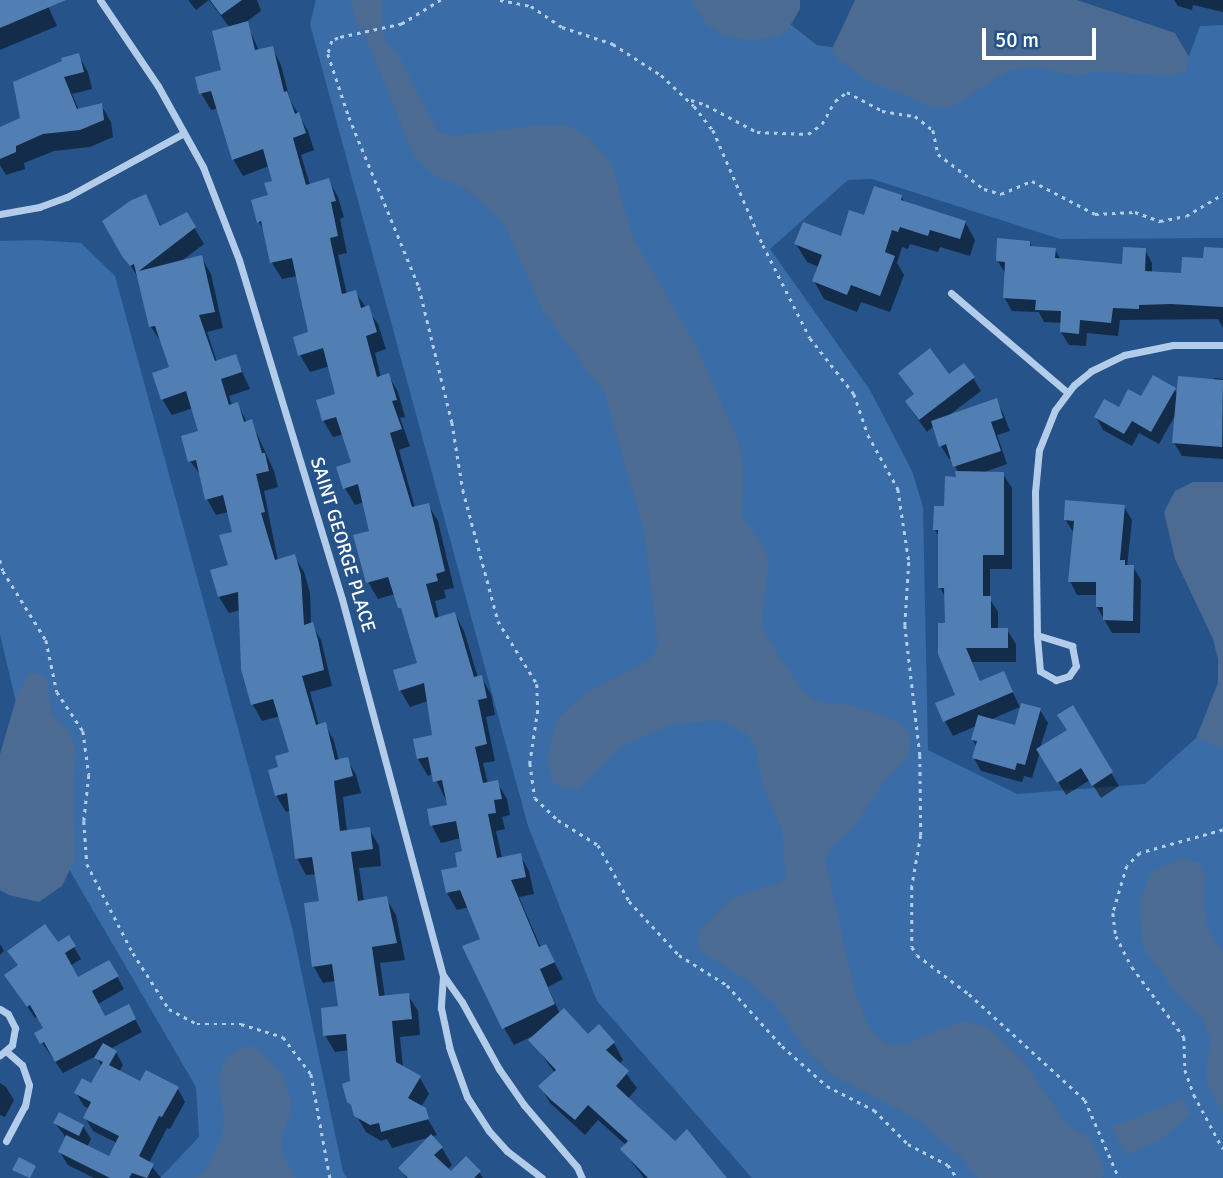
<!DOCTYPE html>
<html>
<head>
<meta charset="utf-8">
<style>
	body { margin:0 }
	#map { position:relative; width:1223px; height:1178px; overflow:hidden; background:#25538a; font-family:Signika,sans-serif }
	div>[style] { position:absolute }
	.green>* { inset:0; background:#3a6da7 }
	.water>* { inset:0; background:#4b6b92 }
	.shadow>* { inset:0; background:#0007 }
	.building>* { inset:0; background:#527fb3 }
	.path>* { height:2.5px; margin-top:-1.25px; transform-origin:0; background:repeating-linear-gradient(90deg,#b3ccea 0 3.5px,transparent 0 8.5px) }
	.street>* { height:7px; margin:-3.5px; padding:0 3.5px; transform-origin:3.5px; border-radius:3.5px; background:#b3ccea }
	span { translate:-50% -50%; white-space:nowrap; text-align:center; line-height:1.15; -webkit-text-stroke:5px #25538a; paint-order:stroke }
	.street-label { font-size:19px; color:#fff }
	.scale { position:absolute; left:982px; top:28px; width:114px; height:32px; box-sizing:border-box; border:4px solid #fff; border-top:0; padding-left:9px; font-size:21px; line-height:24px; white-space:nowrap; color:#fff; -webkit-text-stroke:5px #25538a; paint-order:stroke }
</style>
</head>
<body>
<div id="map">
	<div class="green">
		<div style="clip-path:polygon(316px 0,759px 0,817px 45px,957px 67px,1188px 59px,1200px 26px,1223px 25px,1223px 238px,1060px 239px,872px 179px,848px 180px,770px 249px,870px 390px,912px 471px,923px 507px,928px 750px,1017px 794px,1145px 784px,1196px 738px,1223px 732px,1223px 1178px,752px 1178px,597px 1001px,528px 826px,310px 24px)"></div>
		<div style="clip-path:polygon(35px 240px,81px 243px,115px 276px,292px 927px,343px 1172px,347px 1178px,160px 1178px,199px 1137px,196px 1087px,45px 828px,0 634px,0 241px)"></div>
	</div>
	<div class="water">
		<div style="clip-path:polygon(351px 0,382px 0,382px 26px,386px 43px,398px 54px,438px 132px,455px 136px,531px 126px,566px 125px,589px 137px,612px 164px,632px 236px,698px 349px,739px 443px,743px 465px,742px 512px,744px 520px,766px 549px,769px 566px,762px 613px,765px 634px,801px 689px,809px 696px,822px 703px,847px 704px,890px 718px,904px 726px,911px 741px,907px 759px,889px 775px,850px 832px,832px 846px,825px 860px,855px 993px,867px 1023px,873px 1033px,890px 1045px,906px 1044px,961px 1021px,986px 1026px,1023px 1060px,1066px 1124px,1089px 1137px,1105px 1170px,1101px 1178px,978px 1178px,961px 1157px,918px 1120px,832px 1075px,804px 1048px,776px 1005px,744px 978px,701px 951px,698px 944px,699px 931px,724px 905px,732px 898px,779px 883px,786px 876px,782px 830px,762px 782px,756px 747px,745px 733px,720px 720px,674px 724px,624px 745px,578px 789px,561px 788px,553px 783px,547px 757px,557px 719px,584px 694px,649px 660px,658px 646px,644px 530px,605px 394px,544px 313px,507px 230px,498px 217px,467px 190px,433px 174px,414px 156px,363px 30px,356px 25px)"></div>
		<div style="clip-path:polygon(691px 0,800px 0,800px 9px,787px 31px,777px 37px,749px 40px,723px 35px,707px 25px)"></div>
		<div style="clip-path:polygon(855px 0,1077px 0,1175px 33px,1189px 57px,1185px 72px,1167px 76px,1094px 71px,1079px 76px,1033px 67px,1010px 70px,949px 108px,933px 107px,869px 81px,839px 60px,832px 49px)"></div>
		<div style="clip-path:polygon(1193px 482px,1223px 482px,1223px 748px,1196px 738px,1218px 683px,1218px 659px,1213px 639px,1175px 559px,1164px 512px,1175px 491px)"></div>
		<div style="clip-path:polygon(31px 672px,44px 676px,48px 681px,51px 712px,69px 731px,76px 751px,73px 785px,75px 859px,62px 886px,39px 902px,9px 895px,0 890px,0 754px,18px 692px)"></div>
		<div style="clip-path:polygon(1180px 859px,1200px 863px,1205px 876px,1204px 902px,1208px 929px,1223px 952px,1223px 1113px,1207px 1082px,1206px 1067px,1211px 1040px,1202px 1018px,1177px 994px,1144px 949px,1141px 931px,1140px 902px,1148px 879px,1152px 872px)"></div>
		<div style="clip-path:polygon(247px 1046px,257px 1047px,282px 1073px,291px 1102px,291px 1113px,281px 1138px,282px 1153px,296px 1178px,195px 1178px,208px 1167px,221px 1138px,224px 1122px,219px 1076px,222px 1066px,227px 1057px)"></div>
		<div style="clip-path:polygon(1183px 1099px,1191px 1114px,1159px 1141px,1126px 1155px,1112px 1127px)"></div>
	</div>
	<div class="shadow">
		<div style="clip-path:polygon(0 0,45px 0,57px 26px,0 50px)"></div>
		<div style="clip-path:polygon(188px 0,209px 0,196px 10px)"></div>
		<div style="clip-path:polygon(209px 0,257px 0,261px 11px,246px 22px,259px 51px,272px 48px,281px 65px,290px 100px,308px 131px,314px 150px,301px 155px,310px 185px,328px 180px,338px 197px,344px 217px,340px 219px,347px 253px,338px 255px,347px 294px,355px 292px,378px 324px,386px 349px,375px 353px,381px 378px,389px 376px,398px 392px,405px 417px,400px 418px,410px 446px,399px 450px,415px 508px,428px 505px,438px 521px,445px 551px,454px 588px,444px 590px,446px 598px,435px 601px,439px 618px,455px 614px,464px 631px,478px 678px,481px 677px,491px 694px,495px 715px,486px 717px,495px 761px,483px 763px,488px 784px,497px 782px,507px 799px,510px 815px,502px 817px,505px 829px,496px 831px,502px 858px,520px 855px,529px 871px,534px 894px,519px 897px,541px 948px,546px 946px,563px 979px,548px 987px,560px 1014px,587px 1036px,598px 1026px,614px 1043px,623px 1060px,619px 1064px,637px 1088px,628px 1099px,675px 1143px,725px 1178px,644px 1178px,622px 1149px,626px 1145px,598px 1120px,585px 1135px,550px 1103px,541px 1087px,555px 1073px,531px 1040px,537px 1034px,514px 1045px,504px 1028px,483px 940px,469px 907px,457px 910px,447px 893px,443px 872px,459px 868px,464px 853px,461px 838px,441px 843px,432px 826px,429px 810px,449px 806px,433px 774px,428px 776px,418px 759px,434px 737px,428px 701px,410px 707px,400px 690px,419px 664px,407px 619px,395px 594px,378px 599px,368px 582px,372px 532px,364px 502px,355px 505px,345px 488px,353px 463px,344px 434px,333px 437px,323px 420px,338px 395px,330px 366px,310px 372px,300px 355px,310px 334px,297px 276px,282px 279px,272px 263px,266px 234px,259px 222px,274px 182px,269px 166px,243px 176px,233px 159px,218px 108px,211px 110px,201px 93px,224px 71px,230px 28px)"></div>
		<div style="clip-path:polygon(1174px 0,1223px 0,1223px 12px,1193px 5px,1192px 10px,1178px 6px)"></div>
		<div style="clip-path:polygon(78px 55px,88px 72px,92px 89px,72px 94px,79px 110px,101px 105px,111px 122px,113px 137px,90px 147px,54px 151px,24px 163px,25px 169px,6px 175px,0 165px,0 129px,22px 119px)"></div>
		<div style="clip-path:polygon(145px 196px,162px 228px,186px 214px,204px 244px,180px 262px,201px 257px,211px 274px,223px 328px,207px 332px,217px 362px,235px 356px,250px 389px,229px 396px,232px 406px,237px 404px,247px 422px,251px 421px,274px 471px,278px 487px,264px 491px,278px 561px,294px 556px,304px 572px,310px 593px,311px 623px,321px 640px,332px 686px,310px 692px,319px 726px,325px 724px,334px 741px,339px 761px,347px 759px,356px 775px,361px 793px,343px 797px,347px 832px,369px 829px,379px 846px,381px 866px,359px 868px,364px 901px,386px 898px,396px 915px,405px 960px,380px 963px,385px 997px,408px 995px,418px 1011px,420px 1035px,400px 1037px,403px 1068px,420px 1078px,429px 1094px,421px 1107px,437px 1135px,392px 1148px,387px 1139px,381px 1141px,366px 1132px,356px 1115px,350px 1050px,335px 1052px,325px 1035px,340px 1008px,336px 981px,323px 983px,314px 967px,321px 902px,317px 874px,306px 875px,297px 858px,291px 810px,286px 812px,276px 795px,280px 769px,292px 753px,280px 716px,262px 721px,253px 705px,243px 669px,240px 610px,229px 613px,219px 597px,212px 571px,230px 566px,234px 533px,229px 512px,216px 515px,207px 499px,202px 477px,190px 461px,200px 433px,193px 408px,172px 415px,162px 399px,171px 368px,162px 343px,151px 327px,140px 281px,105px 222px)"></div>
		<div style="clip-path:polygon(901px 196px,905px 203px,965px 222px,975px 240px,970px 256px,940px 247px,938px 252px,910px 244px,908px 249px,902px 247px,897px 263px,904px 275px,890px 312px,861px 302px,857px 312px,824px 299px,814px 281px,819px 267px,807px 262px,796px 244px,842px 238px,865px 218px)"></div>
		<div style="clip-path:polygon(1029px 242px,1033px 248px,1055px 250px,1061px 260px,1124px 266px,1145px 250px,1152px 263px,1152px 273px,1183px 275px,1223px 250px,1223px 328px,1218px 319px,1120px 320px,1118px 336px,1087px 333px,1086px 346px,1069px 345px,1061px 332px,1062px 323px,1044px 322px,1039px 312px,1012px 311px,1004px 297px,1005px 273px,997px 260px)"></div>
		<div style="clip-path:polygon(900px 373px,973px 378px,981px 391px,948px 416px,996px 400px,1003px 413px,1010px 431px,997px 435px,1007px 464px,982px 473px,1003px 474px,1012px 488px,1012px 569px,990px 569px,990px 599px,998px 612px,998px 630px,1007px 630px,1016px 644px,1016px 662px,972px 662px,981px 683px,1003px 673px,1020px 707px,990px 720px,1016px 727px,1040px 710px,1048px 723px,1040px 748px,1069px 731px,1072px 708px,1119px 786px,1101px 798px,1090px 780px,1066px 795px,1040px 752px,1032px 778px,1024px 776px,1022px 782px,981px 771px,974px 758px,977px 747px,972px 739px,976px 726px,953px 736px,945px 721px,937px 704px,957px 695px,946px 625px,946px 599px,940px 587px,940px 538px,935px 530px,959px 478px,958px 473px,952px 458px,949px 459px,941px 446px,934px 426px,927px 432px,914px 414px,907px 401px,915px 395px)"></div>
		<div style="clip-path:polygon(1215px 378px,1223px 379px,1223px 459px,1182px 456px,1174px 443px,1177px 412px,1159px 444px,1139px 433px,1132px 446px,1103px 430px,1096px 417px,1175px 390px,1178px 396px)"></div>
		<div style="clip-path:polygon(1124px 507px,1132px 520px,1127px 567px,1133px 567px,1141px 580px,1140px 633px,1112px 633px,1097px 607px,1097px 595px,1077px 595px,1070px 581px,1073px 532px,1065px 519px)"></div>
		<div style="clip-path:polygon(68px 937px,81px 959px,70px 966px,78px 980px,109px 962px,124px 989px,98px 1004px,105px 1018px,128px 1006px,142px 1032px,110px 1049px,116px 1052px,123px 1065px,119px 1072px,140px 1084px,178px 1089px,185px 1102px,170px 1129px,167px 1128px,149px 1163px,161px 1178px,94px 1178px,68px 1165px,60px 1152px,67px 1139px,55px 1123px,83px 1126px,91px 1139px,87px 1147px,110px 1159px,117px 1143px,93px 1131px,85px 1117px,89px 1109px,84px 1106px,76px 1093px,92px 1085px,102px 1067px,96px 1056px,63px 1073px,36px 1034px,45px 1029px,38px 1016px,35px 1018px,6px 975px)"></div>
		<div style="clip-path:polygon(0 944px,4px 951px,0 955px)"></div>
		<div style="clip-path:polygon(0 1083px,6px 1087px,14px 1100px,5px 1117px,0 1115px)"></div>
		<div style="clip-path:polygon(442px 1148px,452px 1165px,447px 1170px,451px 1174px,479px 1172px,483px 1178px,406px 1178px,400px 1168px)"></div>
	</div>
	<div class="building">
		<div style="clip-path:polygon(0 0,66px 0,0 28px)"></div>
		<div style="clip-path:polygon(210px 0,242px 0,221px 15px)"></div>
		<div style="clip-path:polygon(248px 21px,255px 50px,273px 46px,284px 92px,287px 91px,295px 114px,299px 112px,306px 133px,293px 138px,306px 185px,329px 178px,336px 201px,331px 202px,338px 236px,330px 238px,342px 294px,356px 290px,361px 308px,369px 305px,377px 332px,366px 336px,377px 377px,389px 373px,397px 400px,392px 401px,402px 429px,390px 433px,412px 507px,429px 503px,436px 532px,445px 571px,436px 574px,438px 581px,426px 584px,435px 618px,455px 612px,474px 677px,482px 675px,487px 698px,478px 700px,487px 744px,475px 747px,483px 783px,498px 780px,502px 799px,494px 800px,496px 813px,488px 814px,497px 858px,521px 853px,526px 877px,511px 880px,539px 947px,546px 944px,555px 962px,540px 969px,555px 1004px,502px 1029px,462px 946px,480px 939px,460px 890px,446px 893px,441px 870px,457px 867px,455px 853px,462px 851px,456px 821px,430px 826px,427px 809px,447px 805px,442px 780px,433px 782px,428px 757px,417px 759px,413px 739px,432px 735px,424px 683px,399px 691px,393px 670px,417px 663px,401px 608px,398px 608px,388px 577px,366px 583px,353px 535px,369px 531px,358px 484px,343px 489px,336px 467px,351px 462px,336px 417px,322px 421px,316px 400px,335px 394px,323px 348px,298px 356px,293px 337px,308px 332px,292px 258px,270px 263px,261px 221px,257px 223px,251px 200px,268px 195px,264px 183px,272px 181px,263px 149px,232px 160px,211px 91px,199px 94px,195px 77px,221px 70px,212px 31px)"></div>
		<div style="clip-path:polygon(79px 53px,84px 72px,64px 77px,77px 109px,102px 103px,104px 120px,80px 130px,43px 134px,16px 146px,16px 152px,0 159px,0 127px,20px 118px,13px 82px,62px 61px,61px 58px)"></div>
		<div style="clip-path:polygon(874px 186px,902px 195px,901px 200px,966px 221px,960px 239px,930px 230px,928px 236px,900px 227px,898px 232px,892px 230px,885px 252px,895px 256px,880px 296px,851px 285px,847px 295px,812px 281px,822px 255px,794px 244px,803px 222px,841px 236px,849px 210px,864px 215px)"></div>
		<div style="clip-path:polygon(146px 194px,160px 226px,187px 212px,196px 227px,139px 271px,202px 255px,215px 312px,199px 315px,215px 361px,236px 354px,242px 372px,221px 379px,229px 405px,238px 402px,244px 422px,252px 419px,262px 453px,265px 453px,269px 471px,256px 474px,265px 512px,261px 513px,275px 560px,295px 554px,301px 575px,304px 625px,313px 622px,318px 640px,324px 670px,302px 676px,316px 725px,326px 722px,335px 760px,348px 757px,353px 776px,334px 781px,340px 831px,370px 827px,373px 849px,351px 852px,358px 901px,387px 896px,397px 943px,372px 947px,379px 996px,409px 993px,412px 1019px,392px 1021px,396px 1062px,421px 1076px,408px 1098px,426px 1108px,429px 1119px,381px 1132px,379px 1123px,370px 1125px,354px 1116px,351px 1105px,347px 1102px,342px 1084px,350px 1081px,346px 1034px,323px 1036px,321px 1008px,338px 1006px,332px 964px,312px 967px,304px 903px,319px 901px,312px 857px,295px 859px,287px 793px,275px 796px,268px 770px,278px 767px,275px 756px,289px 752px,273px 699px,251px 705px,241px 669px,238px 592px,218px 597px,210px 570px,228px 565px,219px 535px,232px 532px,223px 495px,205px 500px,196px 460px,188px 462px,181px 436px,198px 431px,186px 391px,161px 400px,152px 373px,169px 367px,155px 326px,149px 327px,134px 264px,130px 266px,122px 256px,102px 221px,130px 201px)"></div>
		<div style="clip-path:polygon(997px 238px,1030px 241px,1030px 246px,1056px 248px,1055px 258px,1122px 264px,1123px 247px,1146px 248px,1145px 271px,1181px 273px,1182px 257px,1203px 258px,1204px 247px,1223px 248px,1223px 307px,1171px 304px,1139px 305px,1139px 309px,1113px 308px,1111px 323px,1080px 320px,1079px 334px,1060px 332px,1061px 311px,1035px 310px,1036px 300px,1003px 298px,1005px 262px,996px 261px)"></div>
		<div style="clip-path:polygon(930px 348px,949px 374px,964px 363px,975px 377px,919px 420px,905px 401px,914px 394px,898px 373px)"></div>
		<div style="clip-path:polygon(1153px 375px,1176px 388px,1151px 432px,1132px 421px,1124px 434px,1094px 417px,1104px 399px,1119px 407px,1128px 389px,1141px 396px)"></div>
		<div style="clip-path:polygon(1178px 376px,1223px 380px,1222px 447px,1172px 443px)"></div>
		<div style="clip-path:polygon(997px 398px,1003px 418px,991px 422px,1001px 451px,953px 467px,946px 444px,939px 447px,931px 421px)"></div>
		<div style="clip-path:polygon(955px 471px,1004px 472px,1004px 555px,983px 555px,983px 596px,991px 596px,991px 628px,1008px 628px,1008px 648px,966px 648px,980px 681px,1004px 671px,1013px 692px,943px 722px,935px 703px,955px 695px,938px 654px,938px 623px,945px 623px,944px 588px,938px 588px,938px 530px,933px 530px,934px 506px,944px 506px,945px 476px,956px 477px)"></div>
		<div style="clip-path:polygon(1065px 500px,1125px 505px,1120px 560px,1125px 560px,1125px 565px,1134px 565px,1133px 621px,1103px 620px,1103px 607px,1096px 607px,1096px 582px,1068px 582px,1074px 521px,1064px 520px)"></div>
		<div style="clip-path:polygon(1021px 703px,1041px 708px,1025px 765px,1017px 763px,1015px 770px,972px 758px,977px 741px,971px 740px,978px 715px,1015px 725px)"></div>
		<div style="clip-path:polygon(1073px 705px,1113px 772px,1092px 786px,1081px 768px,1057px 783px,1036px 749px,1067px 730px,1057px 715px)"></div>
		<div style="clip-path:polygon(45px 924px,58px 942px,69px 935px,76px 946px,65px 953px,78px 977px,109px 960px,119px 976px,92px 991px,105px 1016px,129px 1004px,136px 1019px,55px 1062px,44px 1042px,40px 1044px,34px 1033px,43px 1028px,30px 1005px,27px 1007px,4px 975px,18px 965px,7px 951px)"></div>
		<div style="clip-path:polygon(564px 1008px,588px 1034px,599px 1024px,615px 1042px,606px 1050px,629px 1071px,616px 1086px,675px 1141px,687px 1129px,727px 1178px,648px 1178px,620px 1149px,628px 1141px,588px 1105px,575px 1120px,551px 1100px,538px 1086px,556px 1070px,528px 1040px)"></div>
		<div style="clip-path:polygon(103px 1043px,117px 1051px,109px 1065px,140px 1081px,146px 1070px,179px 1087px,162px 1117px,159px 1116px,139px 1156px,154px 1164px,147px 1178px,132px 1173px,129px 1178px,110px 1178px,58px 1152px,66px 1135px,109px 1156px,119px 1136px,83px 1118px,91px 1102px,74px 1093px,82px 1078px,91px 1083px,103px 1062px,94px 1058px)"></div>
		<div style="clip-path:polygon(59px 1112px,84px 1125px,79px 1136px,53px 1123px)"></div>
		<div style="clip-path:polygon(431px 1134px,443px 1147px,434px 1155px,451px 1171px,466px 1156px,481px 1171px,474px 1178px,408px 1178px,398px 1168px)"></div>
		<div style="clip-path:polygon(19px 1157px,36px 1166px,30px 1178px,12px 1170px)"></div>
	</div>
	<div class="path">
		<div style="left:441px;top:0;width:46px;rotate:148.4deg"></div>
		<div style="left:402px;top:24px;width:66px;rotate:167.7deg"></div>
		<div style="left:338px;top:38px;width:7px;rotate:153deg"></div>
		<div style="left:332px;top:41px;width:14px;rotate:107deg"></div>
		<div style="left:328px;top:54px;width:66px;rotate:71.6deg"></div>
		<div style="left:349px;top:117px;width:184px;rotate:67.6deg"></div>
		<div style="left:419px;top:287px;width:139px;rotate:76.3deg"></div>
		<div style="left:452px;top:422px;width:69px;rotate:80.8deg"></div>
		<div style="left:463px;top:490px;width:136px;rotate:75deg"></div>
		<div style="left:498px;top:621px;width:74px;rotate:58.2deg"></div>
		<div style="left:537px;top:684px;width:26px;rotate:88deg"></div>
		<div style="left:538px;top:710px;width:54px;rotate:98.6deg"></div>
		<div style="left:530px;top:763px;width:35px;rotate:82deg"></div>
		<div style="left:535px;top:798px;width:32px;rotate:44deg"></div>
		<div style="left:558px;top:820px;width:47px;rotate:32deg"></div>
		<div style="left:598px;top:845px;width:64px;rotate:61deg"></div>
		<div style="left:629px;top:901px;width:74px;rotate:47.2deg"></div>
		<div style="left:679px;top:955px;width:57px;rotate:32deg"></div>
		<div style="left:727px;top:985px;width:82px;rotate:48deg"></div>
		<div style="left:782px;top:1046px;width:60px;rotate:41.6deg"></div>
		<div style="left:827px;top:1086px;width:53px;rotate:27.1deg"></div>
		<div style="left:874px;top:1110px;width:48px;rotate:45deg"></div>
		<div style="left:908px;top:1144px;width:45px;rotate:27.7deg"></div>
		<div style="left:948px;top:1165px;width:16px;rotate:55deg"></div>
		<div style="left:500px;top:0;width:32px;rotate:11deg"></div>
		<div style="left:531px;top:6px;width:37px;rotate:34deg"></div>
		<div style="left:562px;top:27px;width:54px;rotate:18.4deg"></div>
		<div style="left:613px;top:44px;width:57px;rotate:32.9deg"></div>
		<div style="left:661px;top:75px;width:45px;rotate:43.2deg"></div>
		<div style="left:694px;top:106px;width:31px;rotate:52deg"></div>
		<div style="left:713px;top:130px;width:125px;rotate:66.5deg"></div>
		<div style="left:763px;top:245px;width:104px;rotate:63.2deg"></div>
		<div style="left:810px;top:338px;width:71px;rotate:51.8deg"></div>
		<div style="left:854px;top:394px;width:43px;rotate:71.1deg"></div>
		<div style="left:868px;top:435px;width:62px;rotate:60.9deg"></div>
		<div style="left:898px;top:489px;width:74px;rotate:81.4deg"></div>
		<div style="left:909px;top:562px;width:63px;rotate:93.6deg"></div>
		<div style="left:905px;top:625px;width:131px;rotate:83.4deg"></div>
		<div style="left:920px;top:755px;width:80px;rotate:89.3deg"></div>
		<div style="left:921px;top:835px;width:52px;rotate:100deg"></div>
		<div style="left:912px;top:886px;width:61px;rotate:90deg"></div>
		<div style="left:912px;top:947px;width:9px;rotate:58deg"></div>
		<div style="left:917px;top:955px;width:65px;rotate:36.9deg"></div>
		<div style="left:969px;top:994px;width:157px;rotate:42.4deg"></div>
		<div style="left:1085px;top:1100px;width:85px;rotate:66.4deg"></div>
		<div style="left:691px;top:100px;width:16px;rotate:18deg"></div>
		<div style="left:706px;top:105px;width:58px;rotate:27.9deg"></div>
		<div style="left:757px;top:132px;width:51px;rotate:2.2deg"></div>
		<div style="left:808px;top:134px;width:17px;rotate:-36deg"></div>
		<div style="left:822px;top:124px;width:26px;rotate:-61deg"></div>
		<div style="left:835px;top:101px;width:15px;rotate:-37deg"></div>
		<div style="left:847px;top:92px;width:40px;rotate:28deg"></div>
		<div style="left:882px;top:111px;width:33px;rotate:9deg"></div>
		<div style="left:915px;top:116px;width:23px;rotate:38deg"></div>
		<div style="left:933px;top:130px;width:25px;rotate:78deg"></div>
		<div style="left:938px;top:154px;width:58px;rotate:37.3deg"></div>
		<div style="left:984px;top:189px;width:18px;rotate:16deg"></div>
		<div style="left:1001px;top:194px;width:34px;rotate:-23deg"></div>
		<div style="left:1032px;top:181px;width:71px;rotate:27.6deg"></div>
		<div style="left:1095px;top:214px;width:40px;rotate:-2.9deg"></div>
		<div style="left:1135px;top:212px;width:27px;rotate:20deg"></div>
		<div style="left:1160px;top:221px;width:26px;rotate:-11deg"></div>
		<div style="left:1186px;top:216px;width:43px;rotate:-30.7deg"></div>
		<div style="left:0;top:560px;width:11px;rotate:75deg"></div>
		<div style="left:3px;top:571px;width:81px;rotate:58.1deg"></div>
		<div style="left:46px;top:640px;width:53px;rotate:78.1deg"></div>
		<div style="left:57px;top:692px;width:47px;rotate:56.3deg"></div>
		<div style="left:83px;top:731px;width:44px;rotate:82.2deg"></div>
		<div style="left:89px;top:775px;width:46px;rotate:96.2deg"></div>
		<div style="left:84px;top:821px;width:43px;rotate:86deg"></div>
		<div style="left:87px;top:864px;width:100px;rotate:62.7deg"></div>
		<div style="left:133px;top:953px;width:67px;rotate:57.3deg"></div>
		<div style="left:169px;top:1009px;width:32px;rotate:28deg"></div>
		<div style="left:197px;top:1024px;width:44px"></div>
		<div style="left:241px;top:1024px;width:44px;rotate:17.2deg"></div>
		<div style="left:283px;top:1037px;width:46px;rotate:52.9deg"></div>
		<div style="left:311px;top:1074px;width:106px;rotate:79.6deg"></div>
		<div style="left:1223px;top:830px;width:86px;rotate:164.5deg"></div>
		<div style="left:1140px;top:853px;width:18px;rotate:135deg"></div>
		<div style="left:1127px;top:866px;width:49px;rotate:106.6deg"></div>
		<div style="left:1113px;top:913px;width:23px;rotate:83deg"></div>
		<div style="left:1116px;top:936px;width:35px;rotate:63deg"></div>
		<div style="left:1132px;top:967px;width:87px;rotate:53.4deg"></div>
		<div style="left:1184px;top:1037px;width:33px;rotate:88deg"></div>
		<div style="left:1185px;top:1070px;width:27px;rotate:70deg"></div>
		<div style="left:1194px;top:1095px;width:61px;rotate:61.8deg"></div>
	</div>
	<div class="street">
		<div style="left:100px;top:0;width:104px;rotate:56deg"></div>
		<div style="left:158px;top:86px;width:93px;rotate:60.9deg"></div>
		<div style="left:203px;top:167px;width:100px;rotate:68.8deg"></div>
		<div style="left:239px;top:260px;width:354px;rotate:73.1deg"></div>
		<div style="left:342px;top:599px;width:389px;rotate:75deg"></div>
		<div style="left:443px;top:975px;width:33px;rotate:55deg"></div>
		<div style="left:462px;top:1002px;width:77px;rotate:61.1deg"></div>
		<div style="left:499px;top:1069px;width:44px;rotate:55.2deg"></div>
		<div style="left:524px;top:1105px;width:82px;rotate:49.5deg"></div>
		<div style="left:577px;top:1167px;width:12px;rotate:66deg"></div>
		<div style="left:0;top:214px;width:40px;rotate:-10deg"></div>
		<div style="left:39px;top:207px;width:30px;rotate:-20deg"></div>
		<div style="left:67px;top:197px;width:133px;rotate:-28.7deg"></div>
		<div style="left:951px;top:293px;width:153px;rotate:40.5deg"></div>
		<div style="left:1037px;top:635px;width:143px;rotate:-90.8deg"></div>
		<div style="left:1035px;top:492px;width:42px;rotate:-84.6deg"></div>
		<div style="left:1039px;top:450px;width:43px;rotate:-68.2deg"></div>
		<div style="left:1055px;top:410px;width:31px;rotate:-53deg"></div>
		<div style="left:1074px;top:385px;width:22px;rotate:-39deg"></div>
		<div style="left:1091px;top:371px;width:37px;rotate:-26deg"></div>
		<div style="left:1124px;top:355px;width:50px;rotate:-11.5deg"></div>
		<div style="left:1173px;top:345px;width:50px"></div>
		<div style="left:1037px;top:635px;width:37px;rotate:17deg"></div>
		<div style="left:1072px;top:646px;width:20px;rotate:79deg"></div>
		<div style="left:1076px;top:666px;width:12px;rotate:125deg"></div>
		<div style="left:1069px;top:676px;width:14px;rotate:163deg"></div>
		<div style="left:1056px;top:680px;width:18px;rotate:-151deg"></div>
		<div style="left:1040px;top:671px;width:36px;rotate:-95deg"></div>
		<div style="left:443px;top:976px;width:32px;rotate:94deg"></div>
		<div style="left:441px;top:1008px;width:40px;rotate:78deg"></div>
		<div style="left:449px;top:1047px;width:53px;rotate:70.2deg"></div>
		<div style="left:467px;top:1097px;width:40px;rotate:57.1deg"></div>
		<div style="left:489px;top:1131px;width:27px;rotate:48deg"></div>
		<div style="left:507px;top:1151px;width:44px;rotate:37.6deg"></div>
		<div style="left:0;top:1009px;width:9px;rotate:32deg"></div>
		<div style="left:8px;top:1014px;width:16px;rotate:63deg"></div>
		<div style="left:15px;top:1028px;width:17px;rotate:100deg"></div>
		<div style="left:12px;top:1045px;width:16px;rotate:140deg"></div>
		<div style="left:6px;top:1141px;width:40px;rotate:-62deg"></div>
		<div style="left:25px;top:1106px;width:21px;rotate:-79deg"></div>
		<div style="left:29px;top:1085px;width:21px;rotate:-109deg"></div>
		<div style="left:22px;top:1065px;width:21px;rotate:-139deg"></div>
	</div>
	<div class="street-label">
		<span style="left:342px;top:545px;rotate:73deg">SAINT GEORGE PLACE</span>
	</div>
	<div class="scale">50 m</div>
</div>
</body>
</html>
